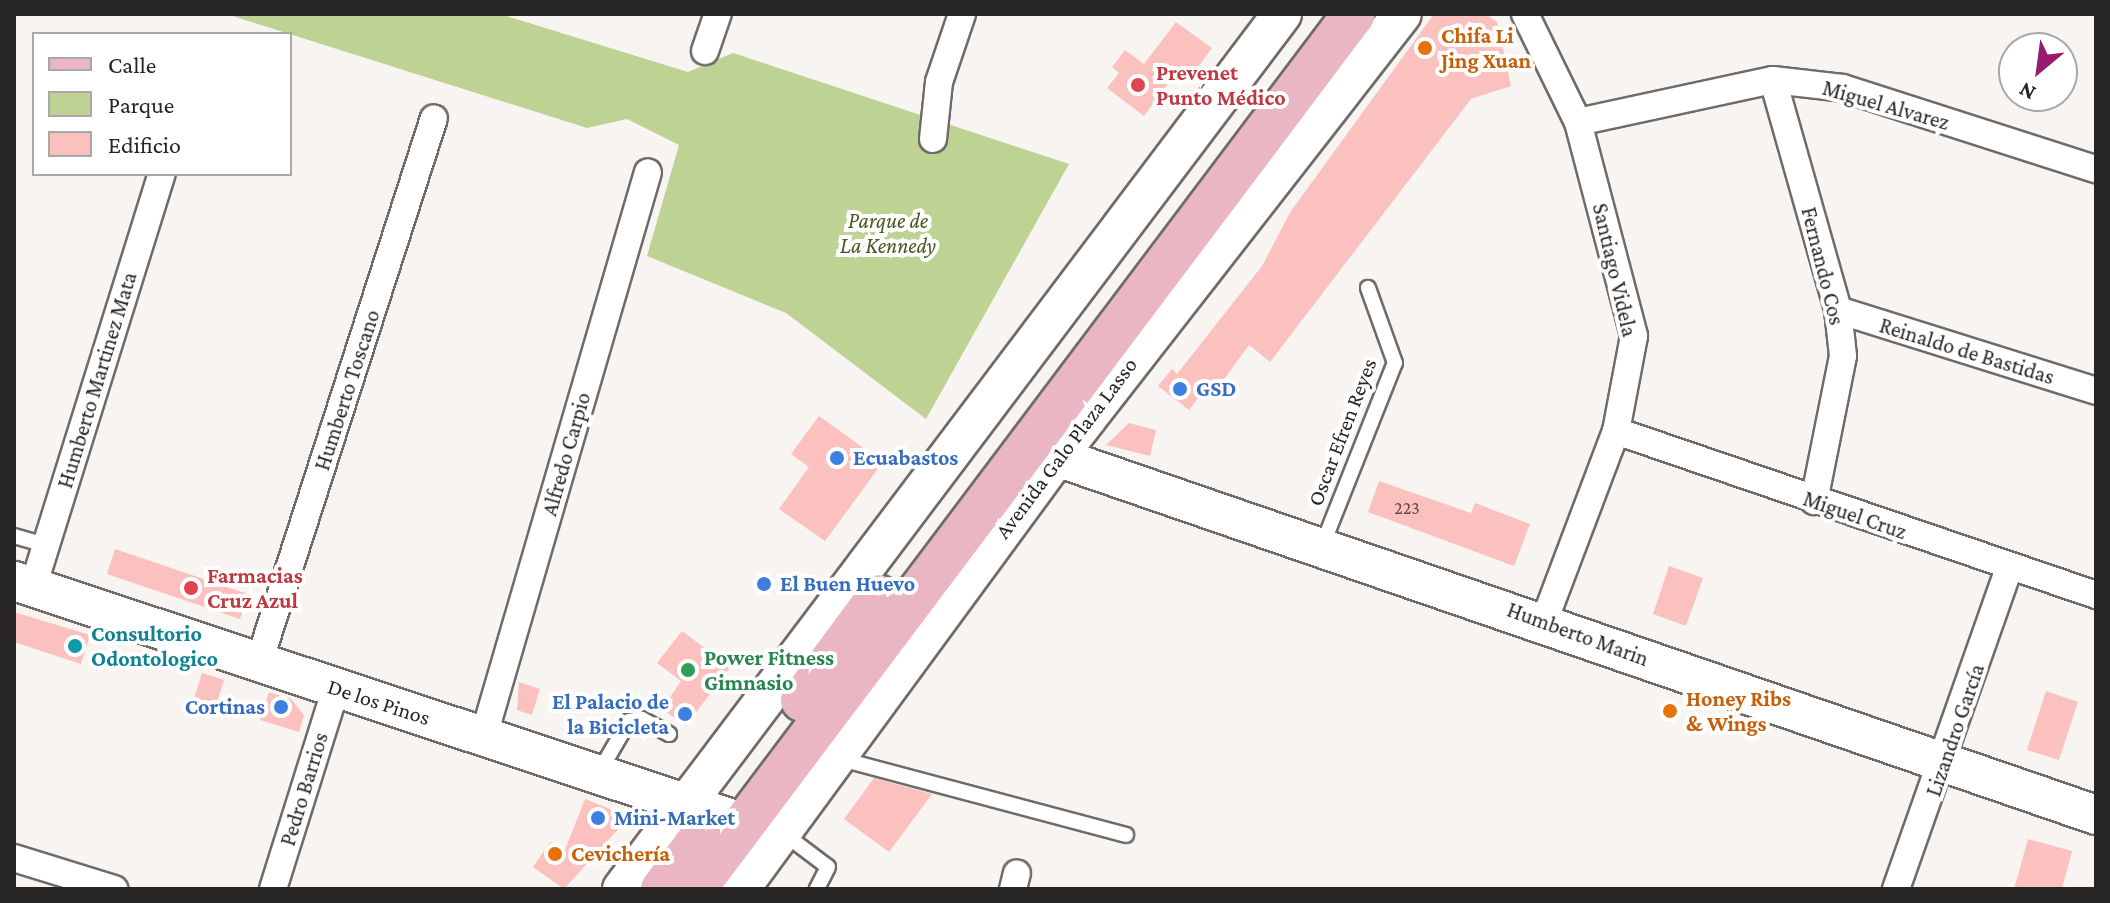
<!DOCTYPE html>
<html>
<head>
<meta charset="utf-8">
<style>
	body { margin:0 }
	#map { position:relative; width:2110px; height:903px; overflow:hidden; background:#f8f4f1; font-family:"Crimson Pro",serif }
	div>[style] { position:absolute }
	.green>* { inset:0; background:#bed393 }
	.building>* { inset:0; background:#fac1bf }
	.roads { filter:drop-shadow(2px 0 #6e6b68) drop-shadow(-2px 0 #6e6b68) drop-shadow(0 2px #6e6b68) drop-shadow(0 -2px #6e6b68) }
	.lane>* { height:14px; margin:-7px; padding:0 7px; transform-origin:7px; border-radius:7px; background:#fff }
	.street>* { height:26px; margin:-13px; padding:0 13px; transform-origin:13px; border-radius:13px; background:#fff }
	.secondary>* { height:38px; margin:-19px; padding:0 19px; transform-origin:19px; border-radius:19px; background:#fff }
	.primary>* { height:42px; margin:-21px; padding:0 21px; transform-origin:21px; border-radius:21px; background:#ebb6c4 }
	.dots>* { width:22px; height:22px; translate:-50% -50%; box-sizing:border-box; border:4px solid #fff; border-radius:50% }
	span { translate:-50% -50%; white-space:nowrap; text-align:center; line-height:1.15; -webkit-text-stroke:8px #fff; paint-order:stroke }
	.number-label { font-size:18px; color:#5b4c4b }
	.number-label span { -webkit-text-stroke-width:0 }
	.food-label { font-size:22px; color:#c56008; font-weight:700 }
	.left { translate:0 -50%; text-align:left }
	.health-label { font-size:22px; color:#be3a42; font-weight:700 }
	.street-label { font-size:22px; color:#262524 }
	.park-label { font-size:22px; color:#485820; font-style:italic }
	.shop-label { font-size:22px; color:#366cbe; font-weight:700 }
	.right { translate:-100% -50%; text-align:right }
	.culture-label { font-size:22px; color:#0d838f; font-weight:700 }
	.leisure-label { font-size:22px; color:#27864d; font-weight:700 }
	.frame { position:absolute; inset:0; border:16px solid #262524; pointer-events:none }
	.legend { position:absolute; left:32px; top:32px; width:260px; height:144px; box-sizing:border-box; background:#fff; border:2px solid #a8a8a7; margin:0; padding:10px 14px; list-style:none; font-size:24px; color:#262524 }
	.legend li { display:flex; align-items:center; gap:16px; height:40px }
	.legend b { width:40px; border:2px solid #a8a8a7 }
	.north { position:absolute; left:1998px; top:32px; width:80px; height:80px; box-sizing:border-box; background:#fff; border:2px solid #a8a8a7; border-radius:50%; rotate:209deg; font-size:22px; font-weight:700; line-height:32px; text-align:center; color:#262524 }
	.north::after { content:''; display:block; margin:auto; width:28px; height:36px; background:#991a71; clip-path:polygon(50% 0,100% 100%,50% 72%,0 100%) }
</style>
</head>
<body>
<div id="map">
	<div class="green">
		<div style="clip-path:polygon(226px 14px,500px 14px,688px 72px,733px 53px,1069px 164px,926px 419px,786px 313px,647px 256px,679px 145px,627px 119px,587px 128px)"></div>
	</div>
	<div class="building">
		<div style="clip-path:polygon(1434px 14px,1486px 14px,1497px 22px,1511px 86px,1471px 99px,1270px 362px,1249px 345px,1219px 386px,1212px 381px,1189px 410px,1158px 386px,1172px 369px,1177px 374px,1262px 266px,1291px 211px)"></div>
		<div style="clip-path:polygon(1176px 22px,1212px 48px,1190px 78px,1178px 70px,1144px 116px,1107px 88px,1119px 73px,1112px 67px,1125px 50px,1144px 64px)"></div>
		<div style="clip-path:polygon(819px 416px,883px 462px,825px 541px,779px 509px,809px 467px,791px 454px)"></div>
		<div style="clip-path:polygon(1129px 423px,1156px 430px,1150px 456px,1106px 445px)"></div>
		<div style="clip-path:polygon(1379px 481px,1471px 513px,1475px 503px,1530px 524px,1514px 566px,1368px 512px)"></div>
		<div style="clip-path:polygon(115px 549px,248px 594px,240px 619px,107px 574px)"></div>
		<div style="clip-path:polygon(1669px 566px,1703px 578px,1686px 626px,1653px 614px)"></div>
		<div style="clip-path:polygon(14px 612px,90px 635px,81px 664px,14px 642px)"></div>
		<div style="clip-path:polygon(682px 631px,730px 667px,686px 726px,662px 709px,681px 681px,657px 663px)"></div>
		<div style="clip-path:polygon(202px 673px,224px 680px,215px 709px,193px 702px)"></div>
		<div style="clip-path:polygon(519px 682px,540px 689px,532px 715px,517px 710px)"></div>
		<div style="clip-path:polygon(2046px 691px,2078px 702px,2059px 760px,2027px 750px)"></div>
		<div style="clip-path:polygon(269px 692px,291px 699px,304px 715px,299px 732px,260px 720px)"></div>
		<div style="clip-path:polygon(874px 778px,932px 794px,889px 852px,844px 819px)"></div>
		<div style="clip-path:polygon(585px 799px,615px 811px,621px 826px,564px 889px,533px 867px,550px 842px,564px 852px)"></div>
		<div style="clip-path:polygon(2028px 839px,2072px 851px,2062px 889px,2014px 889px)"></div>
	</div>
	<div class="roads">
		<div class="lane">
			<div style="left:14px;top:536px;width:32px;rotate:16deg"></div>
			<div style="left:1322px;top:546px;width:197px;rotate:-68.3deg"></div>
			<div style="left:1395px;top:363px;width:80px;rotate:-109.8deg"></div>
			<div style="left:841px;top:759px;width:295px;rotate:14.9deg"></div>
			<div style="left:598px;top:774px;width:61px;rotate:-59.7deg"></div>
			<div style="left:629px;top:721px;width:13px;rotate:-9deg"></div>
			<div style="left:642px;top:719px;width:31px;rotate:29deg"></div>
			<div style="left:783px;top:833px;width:56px;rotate:37.1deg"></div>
			<div style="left:828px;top:867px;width:25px;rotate:117deg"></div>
		</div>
		<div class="street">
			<div style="left:1525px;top:14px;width:120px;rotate:63.9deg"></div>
			<div style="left:1578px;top:122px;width:221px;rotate:75.3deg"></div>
			<div style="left:1634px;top:336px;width:97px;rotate:100.7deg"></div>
			<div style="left:1616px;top:431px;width:204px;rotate:110.7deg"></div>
			<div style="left:705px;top:51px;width:39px;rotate:-71deg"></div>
			<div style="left:1773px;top:80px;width:239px;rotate:74.2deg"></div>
			<div style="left:1838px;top:310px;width:46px;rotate:83.8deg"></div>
			<div style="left:1843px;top:356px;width:148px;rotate:101.3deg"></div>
			<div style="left:1578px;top:122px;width:199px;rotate:-12.2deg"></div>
			<div style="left:1773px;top:80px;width:70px;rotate:6.5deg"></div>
			<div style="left:1843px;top:88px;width:266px;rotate:17.8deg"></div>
			<div style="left:933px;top:139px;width:57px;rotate:-84deg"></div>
			<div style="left:939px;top:82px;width:72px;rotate:-71.3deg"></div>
			<div style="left:1838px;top:310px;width:270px;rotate:17.4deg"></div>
			<div style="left:1616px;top:431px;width:507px;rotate:18.86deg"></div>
			<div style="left:33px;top:587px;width:433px;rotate:-72.7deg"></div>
			<div style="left:259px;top:662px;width:571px;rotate:-72.17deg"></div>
			<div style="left:484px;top:735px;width:586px;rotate:-73.76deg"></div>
			<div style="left:14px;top:858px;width:105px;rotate:17.2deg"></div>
			<div style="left:273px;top:889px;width:211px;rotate:-72.6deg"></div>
			<div style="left:1013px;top:889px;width:16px;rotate:-76deg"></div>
			<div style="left:1896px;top:889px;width:339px;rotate:-70.6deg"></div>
		</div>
		<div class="secondary">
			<div style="left:1057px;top:457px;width:1099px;rotate:19.01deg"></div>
			<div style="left:14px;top:581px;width:770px;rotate:18.32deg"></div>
			<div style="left:622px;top:889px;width:1096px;rotate:-52.97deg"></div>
			<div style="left:740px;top:889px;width:536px;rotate:-53.73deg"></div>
			<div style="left:1057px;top:457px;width:561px;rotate:-52.09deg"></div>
		</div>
		<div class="primary">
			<div style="left:802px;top:700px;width:129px;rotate:-53.5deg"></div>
			<div style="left:662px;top:889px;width:65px;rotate:-53.1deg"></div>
			<div style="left:695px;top:889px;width:1095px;rotate:-53.02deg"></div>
		</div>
	</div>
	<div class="dots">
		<div style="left:1425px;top:48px;background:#e8710a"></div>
		<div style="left:1138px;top:85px;background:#e0444e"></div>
		<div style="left:1180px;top:389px;background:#3f7fe0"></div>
		<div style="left:837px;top:458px;background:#3f7fe0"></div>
		<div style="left:764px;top:584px;background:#3f7fe0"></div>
		<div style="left:191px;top:588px;background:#e0444e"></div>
		<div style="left:75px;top:646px;background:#0f9aa8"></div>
		<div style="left:688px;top:670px;background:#2e9e5b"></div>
		<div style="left:281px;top:707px;background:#3f7fe0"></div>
		<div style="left:1670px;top:711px;background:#e8710a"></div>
		<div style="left:685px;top:714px;background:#3f7fe0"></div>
		<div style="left:598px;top:818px;background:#3f7fe0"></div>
		<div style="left:555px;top:854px;background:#e8710a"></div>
	</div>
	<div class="number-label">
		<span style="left:1407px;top:508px">223</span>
	</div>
	<div class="food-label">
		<span class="left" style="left:1441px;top:48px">Chifa Li<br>Jing Xuan</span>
		<span class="left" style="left:1686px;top:711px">Honey Ribs<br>&amp; Wings</span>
		<span class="left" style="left:571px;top:854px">Cevichería</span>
	</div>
	<div class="health-label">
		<span class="left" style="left:1156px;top:85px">Prevenet<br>Punto Médico</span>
		<span class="left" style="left:207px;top:588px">Farmacias<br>Cruz Azul</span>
	</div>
	<div class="street-label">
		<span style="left:1886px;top:105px;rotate:16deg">Miguel Alvarez</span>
		<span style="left:1823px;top:266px;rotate:76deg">Fernando Cos</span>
		<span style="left:1615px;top:270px;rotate:77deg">Santiago Videla</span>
		<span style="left:1967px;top:351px;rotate:17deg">Reinaldo de Bastidas</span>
		<span style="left:97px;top:380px;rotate:-73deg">Humberto Martinez Mata</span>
		<span style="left:347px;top:390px;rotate:-72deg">Humberto Toscano</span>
		<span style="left:1342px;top:432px;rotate:-69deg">Oscar Efren Reyes</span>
		<span style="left:1066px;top:448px;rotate:-53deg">Avenida Galo Plaza Lasso</span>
		<span style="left:566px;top:454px;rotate:-74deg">Alfredo Carpio</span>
		<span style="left:1855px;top:515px;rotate:19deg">Miguel Cruz</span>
		<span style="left:1578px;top:634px;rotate:20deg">Humberto Marin</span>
		<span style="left:379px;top:702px;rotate:18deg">De los Pinos</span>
		<span style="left:1955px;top:730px;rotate:-71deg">Lizandro García</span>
		<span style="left:304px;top:789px;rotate:-73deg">Pedro Barrios</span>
	</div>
	<div class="park-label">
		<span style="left:888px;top:233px">Parque de<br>La Kennedy</span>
	</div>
	<div class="shop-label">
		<span class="left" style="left:1196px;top:389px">GSD</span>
		<span class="left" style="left:853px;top:458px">Ecuabastos</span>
		<span class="left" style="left:780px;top:584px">El Buen Huevo</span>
		<span class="right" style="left:669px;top:714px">El Palacio de<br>la Bicicleta</span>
		<span class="right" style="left:265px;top:707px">Cortinas</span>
		<span class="left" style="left:614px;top:818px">Mini-Market</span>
	</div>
	<div class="culture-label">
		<span class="left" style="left:91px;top:646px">Consultorio<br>Odontologico</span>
	</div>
	<div class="leisure-label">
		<span class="left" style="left:704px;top:670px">Power Fitness<br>Gimnasio</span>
	</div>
	<div class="frame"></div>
	<ul class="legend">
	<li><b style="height:10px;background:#ebb6c4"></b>Calle</li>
	<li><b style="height:22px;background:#bed393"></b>Parque</li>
	<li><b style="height:22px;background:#fac1bf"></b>Edificio</li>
	</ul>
	<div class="north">N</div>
</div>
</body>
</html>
